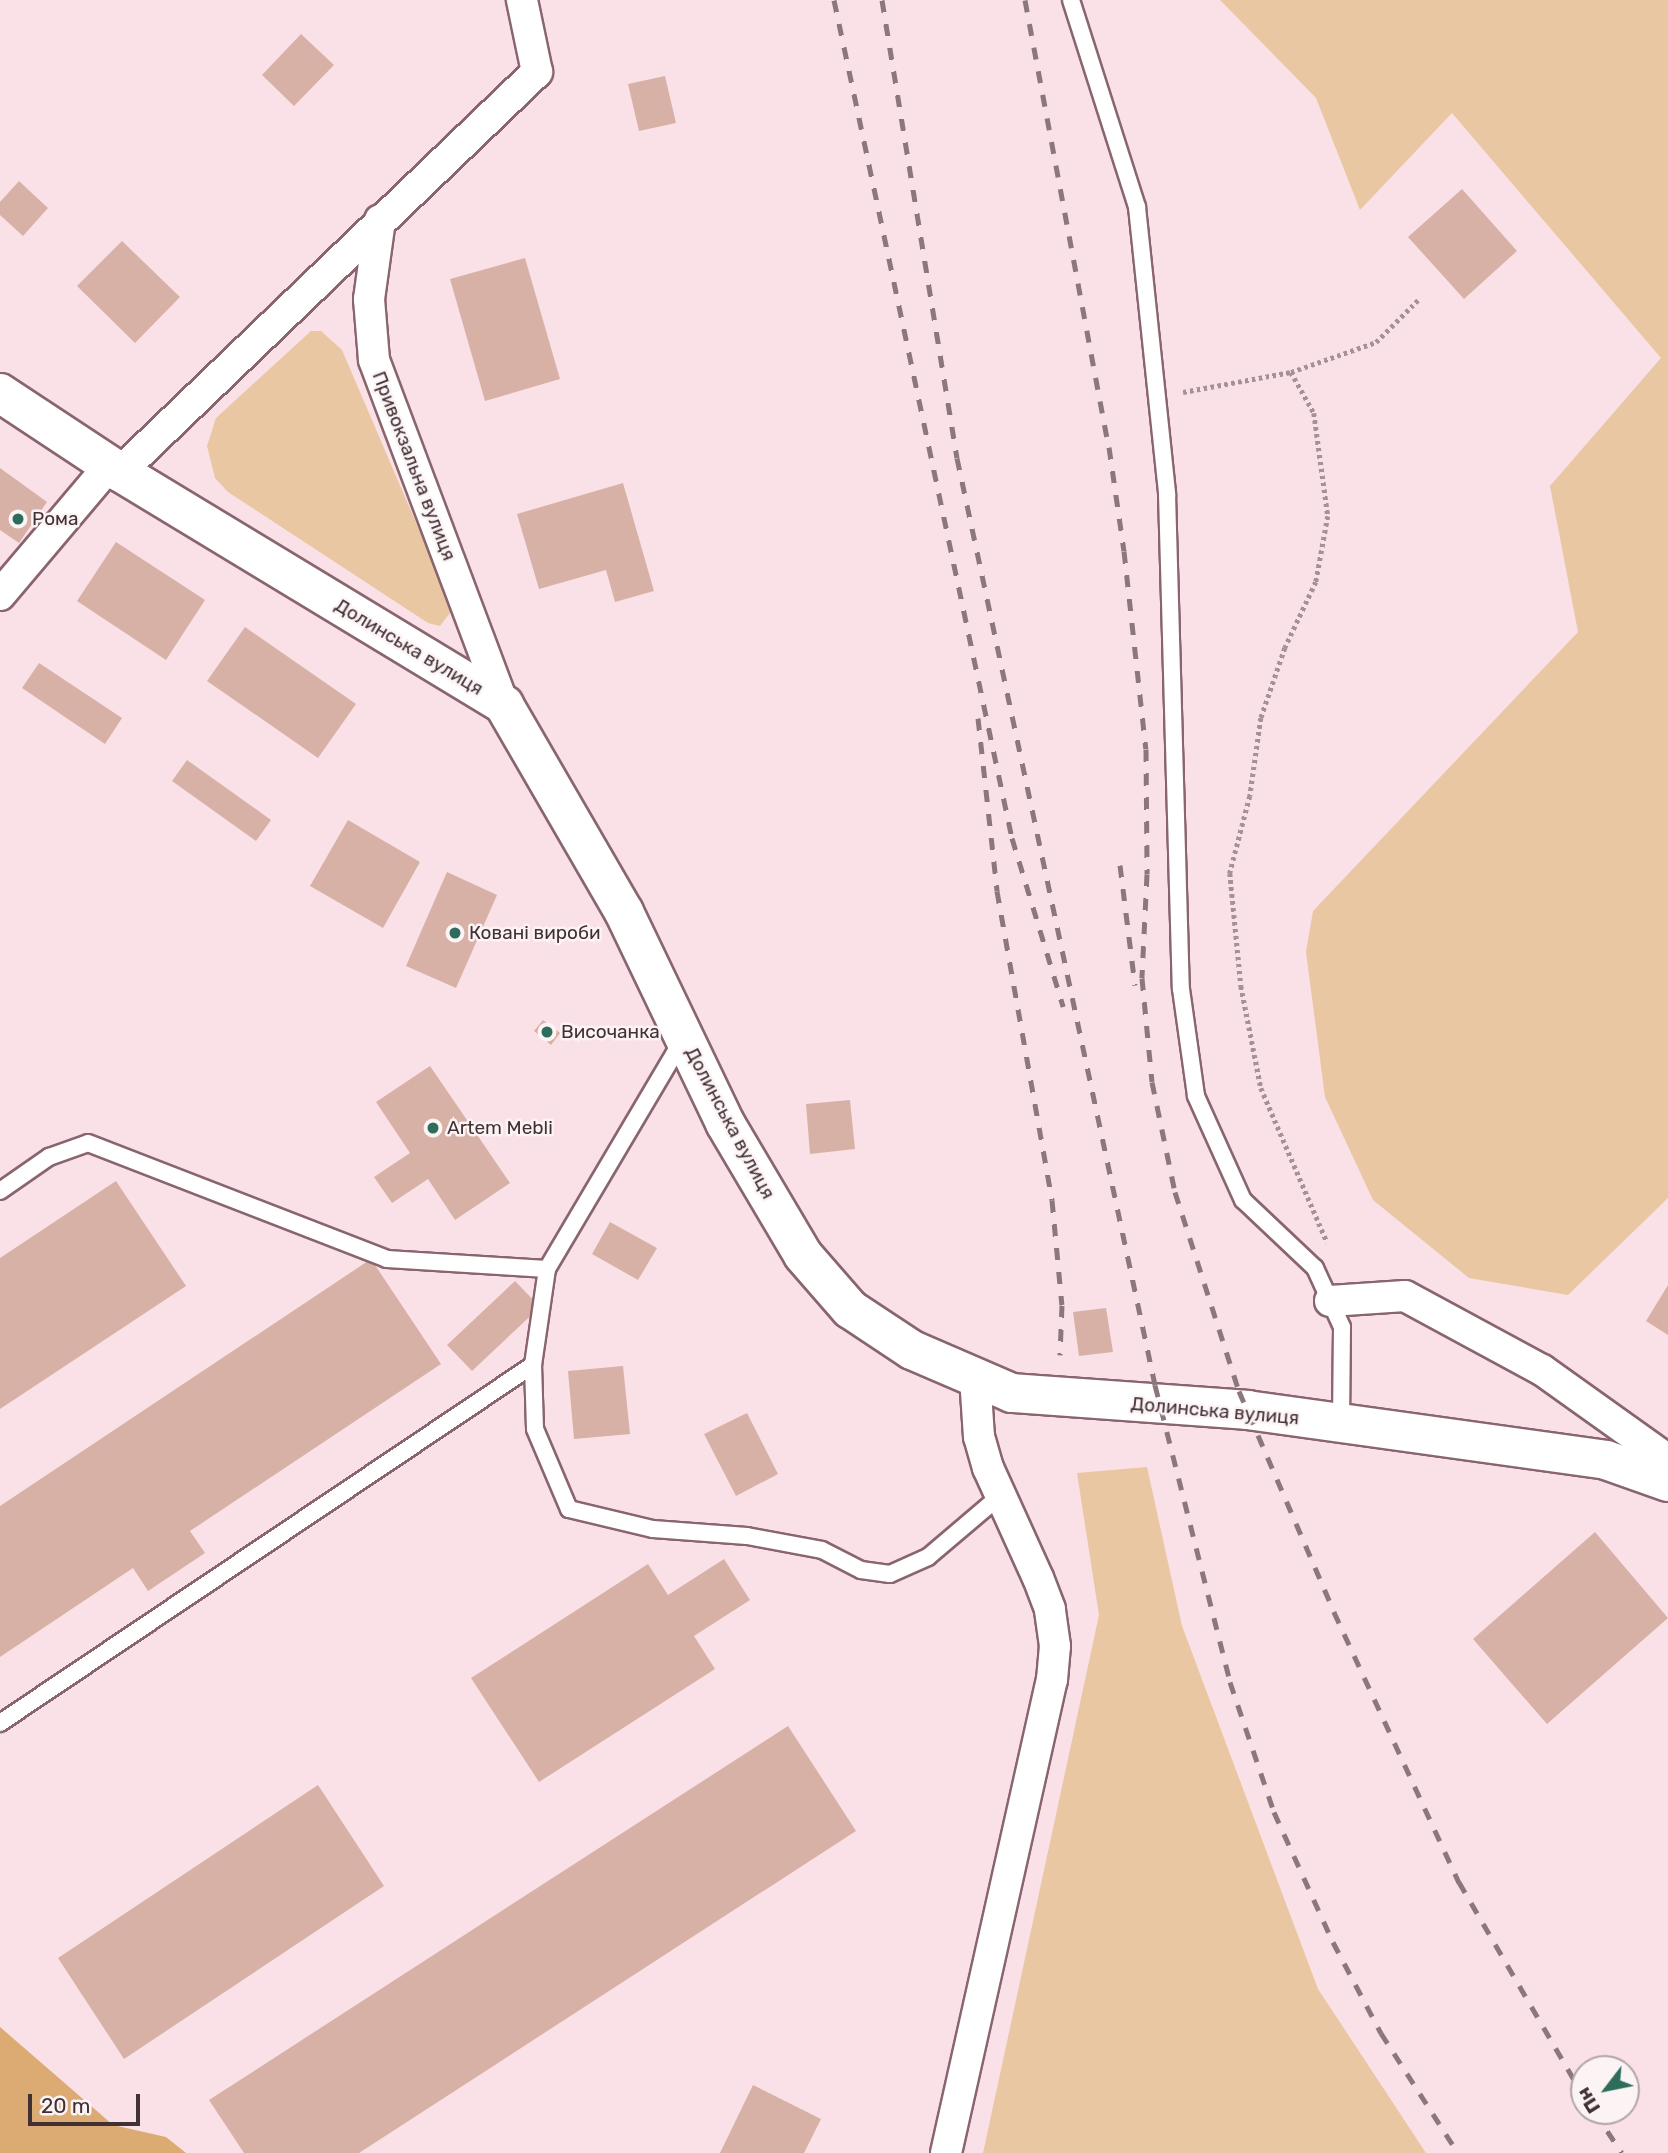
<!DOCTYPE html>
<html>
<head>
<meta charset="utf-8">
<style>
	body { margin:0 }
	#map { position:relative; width:1668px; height:2153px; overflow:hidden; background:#fae1e7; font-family:Rubik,sans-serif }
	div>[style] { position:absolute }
	.green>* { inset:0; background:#e8c7a2 }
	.forest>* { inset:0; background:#dcab73 }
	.building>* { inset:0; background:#d8b1a6 }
	.path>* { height:4.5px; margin-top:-2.25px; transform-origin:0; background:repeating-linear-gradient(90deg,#a69196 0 3.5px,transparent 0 7px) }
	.roads { filter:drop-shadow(2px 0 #89656e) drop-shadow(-2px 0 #89656e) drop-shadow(0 2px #89656e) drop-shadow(0 -2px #89656e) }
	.service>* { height:16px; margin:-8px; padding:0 8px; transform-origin:8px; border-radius:8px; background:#fff }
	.minor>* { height:30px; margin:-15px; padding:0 15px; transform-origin:15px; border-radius:15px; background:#fff }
	.secondary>* { height:38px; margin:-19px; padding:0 19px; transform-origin:19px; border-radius:19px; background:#fff }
	.rail>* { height:5px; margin-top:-2.5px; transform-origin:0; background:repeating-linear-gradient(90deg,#8b777c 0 12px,transparent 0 24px) }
	.dots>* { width:19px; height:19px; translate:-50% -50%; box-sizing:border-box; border:4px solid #fcf3f5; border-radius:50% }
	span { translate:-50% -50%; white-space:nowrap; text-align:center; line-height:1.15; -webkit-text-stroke:5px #fcf3f5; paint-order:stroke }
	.street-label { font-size:19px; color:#413135 }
	.poi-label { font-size:19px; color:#413135 }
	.left { translate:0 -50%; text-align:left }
	.north { position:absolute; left:1570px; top:2055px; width:70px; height:70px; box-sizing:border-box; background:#fcf3f5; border:2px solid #b1a5a8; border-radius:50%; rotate:238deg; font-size:19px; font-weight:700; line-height:28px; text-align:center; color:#413135 }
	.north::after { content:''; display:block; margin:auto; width:24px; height:32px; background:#2e6d5b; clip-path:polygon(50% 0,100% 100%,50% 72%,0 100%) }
	.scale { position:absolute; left:28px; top:2094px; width:112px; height:32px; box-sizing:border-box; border:4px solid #413135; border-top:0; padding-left:9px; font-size:21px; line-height:24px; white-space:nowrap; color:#413135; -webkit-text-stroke:5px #fcf3f5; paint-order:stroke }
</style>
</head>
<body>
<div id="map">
	<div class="green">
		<div style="clip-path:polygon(1220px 0,1668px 0,1668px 1198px,1568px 1295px,1469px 1278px,1373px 1200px,1325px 1097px,1306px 952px,1313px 911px,1578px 632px,1550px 486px,1661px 358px,1452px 113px,1360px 210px,1316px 98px)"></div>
		<div style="clip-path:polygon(311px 331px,321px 331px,342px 350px,453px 609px,440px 626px,428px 623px,228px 492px,215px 478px,207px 446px,216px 418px)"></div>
		<div style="clip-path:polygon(1147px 1467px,1182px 1626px,1318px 1989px,1426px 2153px,983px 2153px,1099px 1615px,1077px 1473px)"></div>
	</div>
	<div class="forest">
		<div style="clip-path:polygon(0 2027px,113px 2125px,166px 2137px,186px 2153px,0 2153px)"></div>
	</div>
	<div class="building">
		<div style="clip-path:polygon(301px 34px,334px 65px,294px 106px,262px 75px)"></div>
		<div style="clip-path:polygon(665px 76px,676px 123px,639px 131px,628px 84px)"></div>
		<div style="clip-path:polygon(19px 181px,48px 208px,23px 236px,0 215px,0 202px)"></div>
		<div style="clip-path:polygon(1462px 189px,1517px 251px,1464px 299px,1408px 237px)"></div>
		<div style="clip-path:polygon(122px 241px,180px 297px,135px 343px,77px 286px)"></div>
		<div style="clip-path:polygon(525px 258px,560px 379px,485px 401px,450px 279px)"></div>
		<div style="clip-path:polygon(0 468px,47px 502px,19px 543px,0 530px)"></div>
		<div style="clip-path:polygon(623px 483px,654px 591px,615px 602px,606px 570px,539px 589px,517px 514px)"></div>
		<div style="clip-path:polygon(116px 542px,205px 600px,166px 660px,77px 601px)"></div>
		<div style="clip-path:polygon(245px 627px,356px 704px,318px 758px,207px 681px)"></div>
		<div style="clip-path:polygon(39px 663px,122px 718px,105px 744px,22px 688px)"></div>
		<div style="clip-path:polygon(187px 760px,271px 820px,256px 841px,172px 781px)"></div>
		<div style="clip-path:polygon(348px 820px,420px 862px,383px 928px,310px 886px)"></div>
		<div style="clip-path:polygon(447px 872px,497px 895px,456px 988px,406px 966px)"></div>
		<div style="clip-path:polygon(543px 1020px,560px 1033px,551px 1045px,534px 1031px)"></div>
		<div style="clip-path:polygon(430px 1066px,510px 1183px,455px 1220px,428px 1179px,392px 1203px,374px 1177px,410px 1153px,376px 1102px)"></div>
		<div style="clip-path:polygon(850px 1100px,855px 1149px,810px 1154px,806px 1104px)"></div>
		<div style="clip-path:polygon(116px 1181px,186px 1286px,0 1409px,0 1258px)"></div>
		<div style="clip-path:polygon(610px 1222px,657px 1248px,638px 1280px,592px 1254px)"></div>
		<div style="clip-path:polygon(371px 1259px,441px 1364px,190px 1531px,205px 1553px,148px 1591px,133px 1568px,0 1657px,0 1506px)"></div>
		<div style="clip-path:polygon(515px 1281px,540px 1307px,472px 1371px,447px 1345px)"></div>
		<div style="clip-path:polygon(1668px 1285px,1668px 1335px,1646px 1321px)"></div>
		<div style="clip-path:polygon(1106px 1308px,1113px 1352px,1079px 1356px,1073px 1312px)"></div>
		<div style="clip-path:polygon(623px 1366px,630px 1434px,574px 1439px,568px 1371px)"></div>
		<div style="clip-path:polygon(747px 1413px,778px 1474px,736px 1496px,704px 1434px)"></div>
		<div style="clip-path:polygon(1595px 1532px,1668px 1618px,1547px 1724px,1473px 1639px)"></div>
		<div style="clip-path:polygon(724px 1559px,750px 1600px,694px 1636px,715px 1669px,539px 1782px,471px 1678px,648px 1564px,668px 1595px)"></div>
		<div style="clip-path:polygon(788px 1726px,856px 1831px,359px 2153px,244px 2153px,209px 2100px)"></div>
		<div style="clip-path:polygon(318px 1785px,384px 1886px,124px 2059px,58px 1958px)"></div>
		<div style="clip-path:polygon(753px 2085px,821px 2119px,804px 2153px,720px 2153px)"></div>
	</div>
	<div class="path">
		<div style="left:1291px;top:372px;width:47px;rotate:60.7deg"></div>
		<div style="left:1314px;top:413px;width:104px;rotate:82.3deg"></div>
		<div style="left:1328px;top:516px;width:67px;rotate:100.3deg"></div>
		<div style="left:1316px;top:582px;width:73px;rotate:115.2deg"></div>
		<div style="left:1285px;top:648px;width:74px;rotate:108.9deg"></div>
		<div style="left:1261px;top:718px;width:79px;rotate:98deg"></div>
		<div style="left:1250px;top:796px;width:80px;rotate:104.6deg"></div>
		<div style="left:1230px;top:873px;width:114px;rotate:84.4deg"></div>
		<div style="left:1241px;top:986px;width:104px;rotate:78.9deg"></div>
		<div style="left:1261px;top:1088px;width:168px;rotate:66.8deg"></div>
		<div style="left:1183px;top:392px;width:110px;rotate:-10.5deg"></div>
		<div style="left:1291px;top:372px;width:90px;rotate:-19.4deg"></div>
		<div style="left:1376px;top:342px;width:61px;rotate:-45deg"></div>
	</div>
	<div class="roads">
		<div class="service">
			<div style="left:1071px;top:0;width:217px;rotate:72.3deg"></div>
			<div style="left:1137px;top:207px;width:289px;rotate:84deg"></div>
			<div style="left:1167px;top:494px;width:495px;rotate:88.4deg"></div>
			<div style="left:1181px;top:989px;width:108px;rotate:82deg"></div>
			<div style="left:1196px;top:1096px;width:114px;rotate:65.7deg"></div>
			<div style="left:1243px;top:1200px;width:99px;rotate:43.4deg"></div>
			<div style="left:1315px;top:1268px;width:65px;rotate:65.4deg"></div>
			<div style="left:1342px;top:1327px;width:97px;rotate:90.6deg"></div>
			<div style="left:683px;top:1039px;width:267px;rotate:120.6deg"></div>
			<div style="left:547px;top:1269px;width:97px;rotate:98.3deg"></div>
			<div style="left:533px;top:1365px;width:64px;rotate:88.2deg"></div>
			<div style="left:535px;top:1429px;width:87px;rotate:67deg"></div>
			<div style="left:569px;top:1509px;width:86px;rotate:13.4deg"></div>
			<div style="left:653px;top:1529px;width:94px;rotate:4.3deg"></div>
			<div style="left:747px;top:1536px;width:76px;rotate:10.6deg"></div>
			<div style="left:822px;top:1550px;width:44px;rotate:27.1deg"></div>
			<div style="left:861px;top:1570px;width:29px;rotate:8deg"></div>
			<div style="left:890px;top:1574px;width:42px;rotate:-24.1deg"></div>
			<div style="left:928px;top:1557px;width:94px;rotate:-40.3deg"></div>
			<div style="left:0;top:1191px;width:60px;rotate:-34.8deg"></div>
			<div style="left:49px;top:1157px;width:41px;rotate:-19.7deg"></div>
			<div style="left:88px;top:1143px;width:321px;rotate:21.2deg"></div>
			<div style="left:387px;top:1259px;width:160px;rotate:3.6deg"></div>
			<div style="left:0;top:1723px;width:642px;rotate:-33.89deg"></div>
		</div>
		<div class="minor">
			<div style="left:380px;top:220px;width:80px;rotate:97.9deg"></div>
			<div style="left:369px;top:299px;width:61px;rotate:85.3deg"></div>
			<div style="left:374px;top:360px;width:369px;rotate:69.4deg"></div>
			<div style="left:120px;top:472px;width:578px;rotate:-43.81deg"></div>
			<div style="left:537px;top:72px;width:74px;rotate:-101.8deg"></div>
			<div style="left:0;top:595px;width:170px;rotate:-49.8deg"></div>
			<div style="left:1330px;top:1301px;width:75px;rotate:-3.8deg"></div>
			<div style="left:1405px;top:1296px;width:156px;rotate:28.4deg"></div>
			<div style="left:1542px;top:1370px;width:155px;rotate:35.5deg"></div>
			<div style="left:946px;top:2153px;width:485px;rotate:-77.4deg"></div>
			<div style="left:1052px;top:1680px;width:34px;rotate:-85deg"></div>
			<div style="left:1055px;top:1646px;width:37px;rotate:-98deg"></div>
			<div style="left:1050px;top:1609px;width:33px;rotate:-111deg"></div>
			<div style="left:1038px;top:1578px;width:121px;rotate:-114.4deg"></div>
			<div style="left:988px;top:1468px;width:32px;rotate:-106deg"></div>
			<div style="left:979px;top:1437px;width:60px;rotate:-93.8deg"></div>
		</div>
		<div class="secondary">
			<div style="left:0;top:393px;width:144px;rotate:33.4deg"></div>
			<div style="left:120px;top:472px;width:449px;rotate:31.2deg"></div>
			<div style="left:504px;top:705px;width:239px;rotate:59.9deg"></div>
			<div style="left:624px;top:912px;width:234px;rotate:64.4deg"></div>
			<div style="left:725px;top:1123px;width:153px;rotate:59.4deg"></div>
			<div style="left:803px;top:1255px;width:72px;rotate:49deg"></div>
			<div style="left:850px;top:1309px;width:74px;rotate:33.5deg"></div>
			<div style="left:912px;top:1350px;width:109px;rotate:23.3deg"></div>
			<div style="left:1012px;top:1393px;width:236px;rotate:4.1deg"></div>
			<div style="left:1247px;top:1410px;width:362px;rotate:7.9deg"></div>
			<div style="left:1606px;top:1460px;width:66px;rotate:19.5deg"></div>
		</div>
	</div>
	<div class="rail">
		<div style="left:834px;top:0;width:857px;rotate:78.01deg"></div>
		<div style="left:1012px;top:838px;width:176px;rotate:73.1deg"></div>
		<div style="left:882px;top:0;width:464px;rotate:80.7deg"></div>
		<div style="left:957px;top:458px;width:948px;rotate:77.94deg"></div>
		<div style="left:1155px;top:1385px;width:306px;rotate:75.8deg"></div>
		<div style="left:1230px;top:1682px;width:137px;rotate:71.3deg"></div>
		<div style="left:1274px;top:1812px;width:143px;rotate:65.6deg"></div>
		<div style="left:1333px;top:1942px;width:103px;rotate:62.2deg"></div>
		<div style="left:1381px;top:2033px;width:143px;rotate:57.3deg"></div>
		<div style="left:1025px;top:0;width:455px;rotate:79.4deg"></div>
		<div style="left:1109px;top:447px;width:105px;rotate:81.8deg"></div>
		<div style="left:1124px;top:551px;width:199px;rotate:83.7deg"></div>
		<div style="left:1146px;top:749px;width:125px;rotate:89.5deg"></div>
		<div style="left:1147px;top:874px;width:104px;rotate:92.8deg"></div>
		<div style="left:1142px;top:978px;width:104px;rotate:84.5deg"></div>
		<div style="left:1152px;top:1082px;width:112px;rotate:78.2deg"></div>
		<div style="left:1175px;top:1192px;width:209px;rotate:72.2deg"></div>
		<div style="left:1239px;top:1391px;width:241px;rotate:66.7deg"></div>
		<div style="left:1334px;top:1612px;width:298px;rotate:65.2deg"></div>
		<div style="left:1459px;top:1882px;width:249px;rotate:59.8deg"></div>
		<div style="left:978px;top:718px;width:174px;rotate:83.7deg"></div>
		<div style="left:997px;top:891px;width:314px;rotate:79.9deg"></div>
		<div style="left:1052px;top:1200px;width:105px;rotate:84.6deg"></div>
		<div style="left:1062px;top:1305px;width:50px;rotate:92.3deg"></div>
		<div style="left:1120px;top:865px;width:121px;rotate:82.9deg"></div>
		<div style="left:1594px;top:2111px;width:50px;rotate:56.3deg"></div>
	</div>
	<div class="dots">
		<div style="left:18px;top:519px;background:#2e6d5b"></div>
		<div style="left:455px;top:933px;background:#2e6d5b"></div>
		<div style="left:547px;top:1032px;background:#2e6d5b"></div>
		<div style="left:433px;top:1128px;background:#2e6d5b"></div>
	</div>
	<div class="street-label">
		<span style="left:414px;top:466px;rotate:69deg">Привокзальна вулиця</span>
		<span style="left:409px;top:647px;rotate:31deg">Долинська вулиця</span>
		<span style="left:730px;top:1123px;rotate:62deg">Долинська вулиця</span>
		<span style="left:1215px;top:1411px;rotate:5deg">Долинська вулиця</span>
	</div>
	<div class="poi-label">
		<span class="left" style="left:32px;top:519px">Рома</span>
		<span class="left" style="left:469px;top:933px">Ковані вироби</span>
		<span class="left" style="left:561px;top:1032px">Височанка</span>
		<span class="left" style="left:447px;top:1128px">Artem Mebli</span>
	</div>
	<div class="north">Пн</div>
	<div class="scale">20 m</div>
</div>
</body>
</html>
